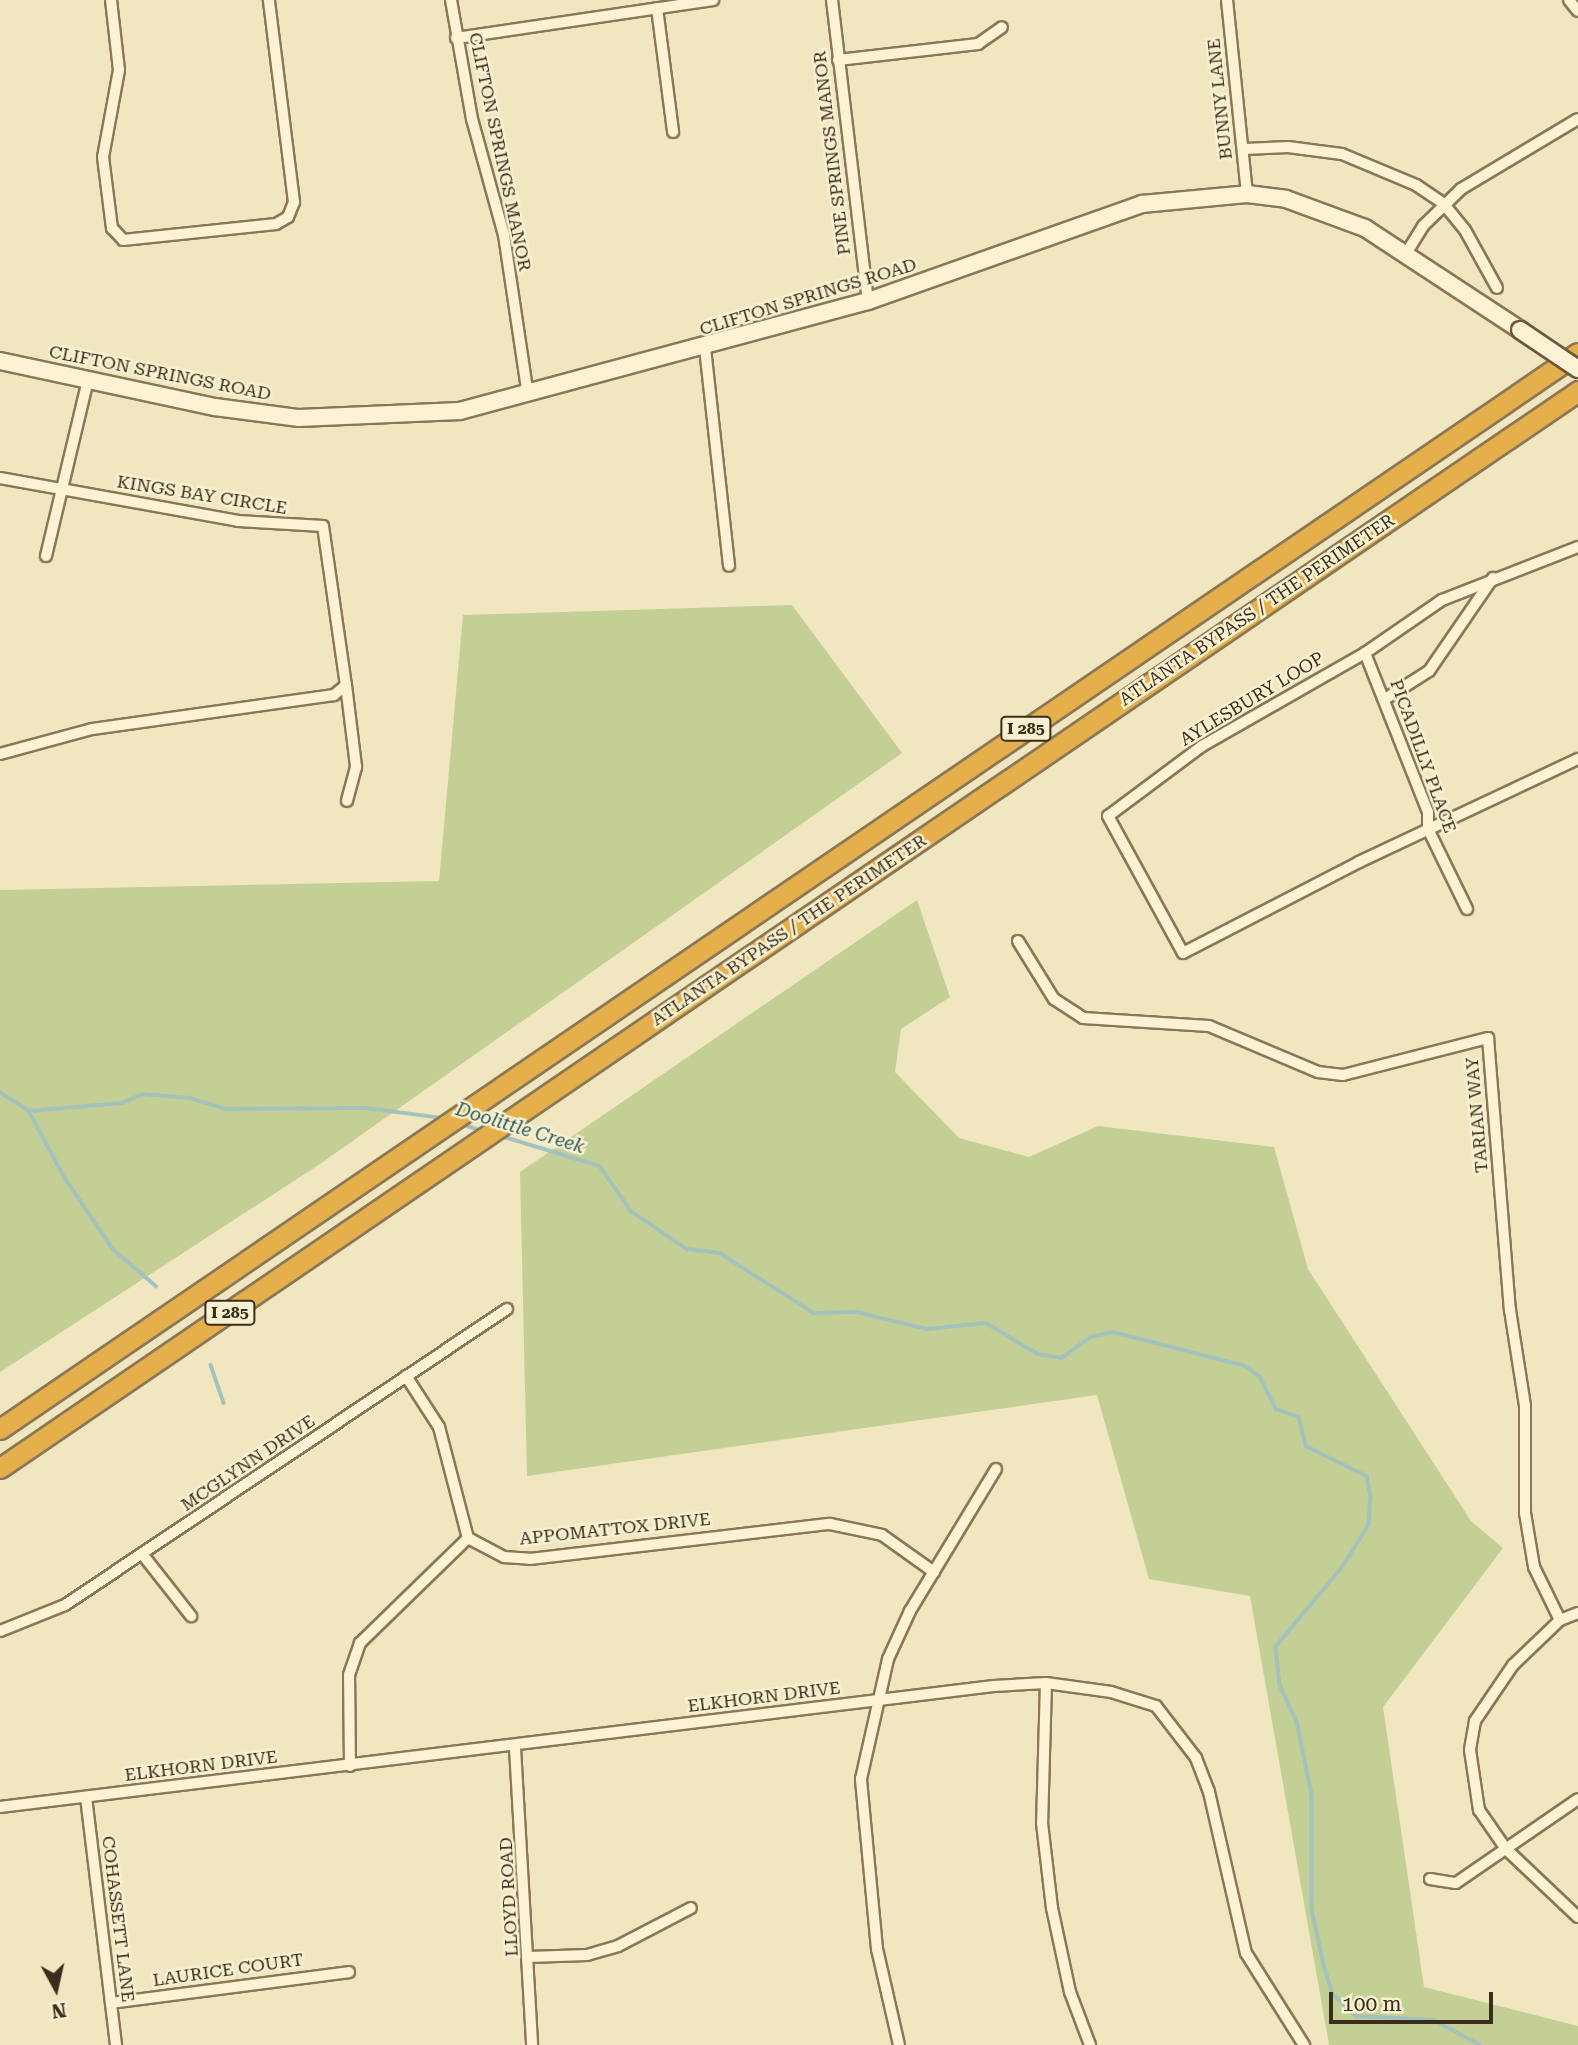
<!DOCTYPE html>
<html>
<head>
<meta charset="utf-8">
<style>
	body { margin:0 }
	#map { position:relative; width:1578px; height:2045px; overflow:hidden; background:#f0e7c1; font-family:"Roboto Serif",serif }
	div>[style] { position:absolute }
	.green>* { inset:0; background:#c3cf94 }
	.stream>* { height:3.5px; margin:-1.75px; padding:0 1.75px; transform-origin:1.75px; border-radius:1.75px; background:#a4c2bc }
	.roads { filter:drop-shadow(2px 0 #8b7757) drop-shadow(-2px 0 #8b7757) drop-shadow(0 2px #8b7757) drop-shadow(0 -2px #8b7757) }
	.street>* { height:10px; margin:-5px; padding:0 5px; transform-origin:5px; border-radius:5px; background:#fbf3d4 }
	.secondary>* { height:16px; margin:-8px; padding:0 8px; transform-origin:8px; border-radius:8px; background:#fbf3d4 }
	.highway>* { height:19px; margin:-9.5px; padding:0 9.5px; transform-origin:9.5px; border-radius:9.5px; background:#e5b04c }
	.bridges { filter:drop-shadow(2px 0 #6c583b) drop-shadow(-2px 0 #6c583b) drop-shadow(0 2px #6c583b) drop-shadow(0 -2px #6c583b) }
	.secondary-bridge>* { height:16px; margin:-8px; padding:0 8px; transform-origin:8px; border-radius:8px; background:#fbf3d4 }
	span { translate:-50% -50%; white-space:nowrap; text-align:center; line-height:1.15; -webkit-text-stroke:5px #f7f0d1; paint-order:stroke }
	.shield-label span { padding:2px 5px; background:#f7f0d1; border:2px solid; border-radius:5px; -webkit-text-stroke-width:0 }
	.shield-label { font-size:16px; color:#3a2d1c; font-weight:700 }
	.street-label { font-size:18px; color:#3a2d1c }
	.water-label { font-size:19px; color:#2b595a; font-style:italic }
	.north { position:absolute; left:21px; top:1954px; width:70px; height:70px; -webkit-text-stroke:5px #f7f0d1; paint-order:stroke; rotate:172deg; font-size:19px; font-weight:700; line-height:28px; text-align:center; color:#3a2d1c }
	.north::after { content:''; display:block; margin:auto; width:24px; height:32px; background:#3a2d1c; clip-path:polygon(50% 0,100% 100%,50% 72%,0 100%) }
	.scale { position:absolute; left:1329px; top:1992px; width:164px; height:32px; box-sizing:border-box; border:4px solid #3a2d1c; border-top:0; padding-left:9px; font-size:21px; line-height:24px; white-space:nowrap; color:#3a2d1c; -webkit-text-stroke:5px #f7f0d1; paint-order:stroke }
</style>
</head>
<body>
<div id="map">
	<div class="green">
		<div style="clip-path:polygon(792px 605px,902px 753px,320px 1164px,0 1372px,0 890px,439px 881px,463px 615px)"></div>
		<div style="clip-path:polygon(917px 900px,950px 997px,901px 1029px,895px 1072px,959px 1138px,1029px 1157px,1098px 1126px,1274px 1147px,1308px 1269px,1471px 1521px,1503px 1548px,1383px 1707px,1424px 1987px,1578px 2026px,1578px 2045px,1329px 2045px,1250px 1596px,1149px 1579px,1097px 1395px,527px 1476px,520px 1172px)"></div>
	</div>
	<div class="stream">
		<div style="left:0;top:1092px;width:35px;rotate:33deg"></div>
		<div style="left:29px;top:1111px;width:93px;rotate:-4.9deg"></div>
		<div style="left:122px;top:1103px;width:23px;rotate:-23deg"></div>
		<div style="left:143px;top:1094px;width:47px;rotate:4.9deg"></div>
		<div style="left:190px;top:1098px;width:37px;rotate:17deg"></div>
		<div style="left:225px;top:1109px;width:141px;rotate:-0.4deg"></div>
		<div style="left:366px;top:1108px;width:78px;rotate:7.4deg"></div>
		<div style="left:29px;top:1111px;width:76px;rotate:61.8deg"></div>
		<div style="left:65px;top:1178px;width:86px;rotate:55.9deg"></div>
		<div style="left:113px;top:1249px;width:57px;rotate:40.7deg"></div>
		<div style="left:461px;top:1124px;width:23px;rotate:18deg"></div>
		<div style="left:501px;top:1136px;width:103px;rotate:16.9deg"></div>
		<div style="left:600px;top:1166px;width:55px;rotate:55.4deg"></div>
		<div style="left:631px;top:1211px;width:68px;rotate:34.2deg"></div>
		<div style="left:687px;top:1249px;width:33px;rotate:7deg"></div>
		<div style="left:720px;top:1253px;width:112px;rotate:32.6deg"></div>
		<div style="left:814px;top:1313px;width:43px;rotate:-1.3deg"></div>
		<div style="left:857px;top:1312px;width:72px;rotate:13.7deg"></div>
		<div style="left:927px;top:1329px;width:59px;rotate:-5.8deg"></div>
		<div style="left:986px;top:1323px;width:61px;rotate:30.8deg"></div>
		<div style="left:1038px;top:1354px;width:24px;rotate:9deg"></div>
		<div style="left:1062px;top:1358px;width:36px;rotate:-36deg"></div>
		<div style="left:1091px;top:1337px;width:23px;rotate:-13deg"></div>
		<div style="left:1113px;top:1332px;width:136px;rotate:14.4deg"></div>
		<div style="left:1245px;top:1366px;width:19px;rotate:36deg"></div>
		<div style="left:1260px;top:1377px;width:36px;rotate:63deg"></div>
		<div style="left:1276px;top:1409px;width:24px;rotate:19deg"></div>
		<div style="left:1299px;top:1417px;width:30px;rotate:76deg"></div>
		<div style="left:1306px;top:1446px;width:68px;rotate:26.2deg"></div>
		<div style="left:1367px;top:1476px;width:20px;rotate:79deg"></div>
		<div style="left:1371px;top:1496px;width:29px;rotate:94deg"></div>
		<div style="left:1369px;top:1525px;width:51px;rotate:122.1deg"></div>
		<div style="left:1342px;top:1568px;width:103px;rotate:129.9deg"></div>
		<div style="left:1276px;top:1647px;width:38px;rotate:84deg"></div>
		<div style="left:1280px;top:1685px;width:41px;rotate:65.3deg"></div>
		<div style="left:1297px;top:1722px;width:75px;rotate:78.4deg"></div>
		<div style="left:1312px;top:1795px;width:115px;rotate:90deg"></div>
		<div style="left:1312px;top:1910px;width:56px;rotate:77.7deg"></div>
		<div style="left:1324px;top:1965px;width:30px;rotate:73deg"></div>
		<div style="left:1333px;top:1994px;width:32px;rotate:44deg"></div>
		<div style="left:1356px;top:2016px;width:78px;rotate:2.9deg"></div>
		<div style="left:1434px;top:2020px;width:52px;rotate:28.5deg"></div>
		<div style="left:211px;top:1365px;width:40px;rotate:71.1deg"></div>
	</div>
	<div class="roads">
		<div class="street">
			<div style="left:111px;top:0;width:70px;rotate:83.5deg"></div>
			<div style="left:119px;top:70px;width:88px;rotate:100.4deg"></div>
			<div style="left:103px;top:157px;width:72px;rotate:82.8deg"></div>
			<div style="left:112px;top:228px;width:16px;rotate:47deg"></div>
			<div style="left:123px;top:240px;width:154px;rotate:-6deg"></div>
			<div style="left:276px;top:224px;width:14px;rotate:-30deg"></div>
			<div style="left:288px;top:217px;width:16px;rotate:-68deg"></div>
			<div style="left:294px;top:202px;width:204px;rotate:-97.1deg"></div>
			<div style="left:451px;top:0;width:121px;rotate:80deg"></div>
			<div style="left:472px;top:119px;width:120px;rotate:74.6deg"></div>
			<div style="left:504px;top:235px;width:162px;rotate:81.5deg"></div>
			<div style="left:832px;top:0;width:303px;rotate:83.2deg"></div>
			<div style="left:1227px;top:0;width:195px;rotate:84.1deg"></div>
			<div style="left:1569px;top:0;width:14px;rotate:51deg"></div>
			<div style="left:657px;top:8px;width:125px;rotate:82.6deg"></div>
			<div style="left:456px;top:38px;width:260px;rotate:-8.4deg"></div>
			<div style="left:838px;top:60px;width:141px;rotate:-6.5deg"></div>
			<div style="left:978px;top:44px;width:29px;rotate:-35deg"></div>
			<div style="left:1245px;top:149px;width:43px;rotate:-2.7deg"></div>
			<div style="left:1288px;top:147px;width:54px;rotate:7.4deg"></div>
			<div style="left:1342px;top:154px;width:80px;rotate:22.7deg"></div>
			<div style="left:1416px;top:185px;width:32px;rotate:34deg"></div>
			<div style="left:1443px;top:203px;width:35px;rotate:51deg"></div>
			<div style="left:1465px;top:230px;width:66px;rotate:61.1deg"></div>
			<div style="left:1407px;top:252px;width:31px;rotate:-58deg"></div>
			<div style="left:1423px;top:226px;width:53px;rotate:-44.2deg"></div>
			<div style="left:1461px;top:189px;width:136px;rotate:-30.9deg"></div>
			<div style="left:705px;top:348px;width:219px;rotate:83.7deg"></div>
			<div style="left:0;top:478px;width:242px;rotate:10.2deg"></div>
			<div style="left:238px;top:521px;width:85px;rotate:3.4deg"></div>
			<div style="left:323px;top:526px;width:161px;rotate:81.8deg"></div>
			<div style="left:346px;top:685px;width:16px;rotate:140deg"></div>
			<div style="left:334px;top:695px;width:244px;rotate:172deg"></div>
			<div style="left:92px;top:729px;width:95px;rotate:164.8deg"></div>
			<div style="left:1578px;top:547px;width:146px;rotate:158.7deg"></div>
			<div style="left:1442px;top:600px;width:93px;rotate:145.5deg"></div>
			<div style="left:1365px;top:653px;width:188px;rotate:150.3deg"></div>
			<div style="left:1202px;top:746px;width:117px;rotate:143.3deg"></div>
			<div style="left:1108px;top:816px;width:156px;rotate:61.3deg"></div>
			<div style="left:1183px;top:953px;width:198px;rotate:-27.3deg"></div>
			<div style="left:1359px;top:862px;width:242px;rotate:-25.2deg"></div>
			<div style="left:46px;top:556px;width:181px;rotate:-76.6deg"></div>
			<div style="left:1365px;top:653px;width:171px;rotate:68.4deg"></div>
			<div style="left:1428px;top:812px;width:17px;rotate:90deg"></div>
			<div style="left:1428px;top:829px;width:89px;rotate:64deg"></div>
			<div style="left:346px;top:685px;width:83px;rotate:83deg"></div>
			<div style="left:356px;top:767px;width:35px;rotate:105deg"></div>
			<div style="left:1385px;top:699px;width:52px;rotate:-32.5deg"></div>
			<div style="left:1429px;top:671px;width:113px;rotate:-55.5deg"></div>
			<div style="left:1018px;top:941px;width:68px;rotate:58.2deg"></div>
			<div style="left:1054px;top:999px;width:35px;rotate:33deg"></div>
			<div style="left:1083px;top:1018px;width:126px;rotate:3.6deg"></div>
			<div style="left:1209px;top:1026px;width:118px;rotate:22.9deg"></div>
			<div style="left:1318px;top:1072px;width:25px;rotate:7deg"></div>
			<div style="left:1343px;top:1075px;width:150px;rotate:-14.3deg"></div>
			<div style="left:1488px;top:1038px;width:273px;rotate:85.4deg"></div>
			<div style="left:1510px;top:1310px;width:97px;rotate:81.1deg"></div>
			<div style="left:1525px;top:1406px;width:107px;rotate:90deg"></div>
			<div style="left:1525px;top:1513px;width:55px;rotate:80.5deg"></div>
			<div style="left:1534px;top:1567px;width:59px;rotate:63.9deg"></div>
			<div style="left:406px;top:1376px;width:61px;rotate:57.1deg"></div>
			<div style="left:439px;top:1427px;width:115px;rotate:75.4deg"></div>
			<div style="left:468px;top:1538px;width:41px;rotate:27.8deg"></div>
			<div style="left:504px;top:1557px;width:26px;rotate:4deg"></div>
			<div style="left:530px;top:1559px;width:302px;rotate:-6.7deg"></div>
			<div style="left:830px;top:1524px;width:53px;rotate:11.9deg"></div>
			<div style="left:882px;top:1535px;width:64px;rotate:35.4deg"></div>
			<div style="left:143px;top:1555px;width:78px;rotate:51.8deg"></div>
			<div style="left:1578px;top:1613px;width:19px;rotate:159deg"></div>
			<div style="left:1560px;top:1620px;width:65px;rotate:136.2deg"></div>
			<div style="left:1513px;top:1665px;width:68px;rotate:124.2deg"></div>
			<div style="left:1475px;top:1721px;width:29px;rotate:100deg"></div>
			<div style="left:1470px;top:1750px;width:61px;rotate:81.5deg"></div>
			<div style="left:1479px;top:1810px;width:47px;rotate:55.3deg"></div>
			<div style="left:1506px;top:1849px;width:99px;rotate:43.4deg"></div>
			<div style="left:0;top:1631px;width:70px;rotate:-21.8deg"></div>
			<div style="left:65px;top:1605px;width:532px;rotate:-33.81deg"></div>
			<div style="left:1046px;top:1683px;width:140px;rotate:91.6deg"></div>
			<div style="left:1042px;top:1823px;width:86px;rotate:83.3deg"></div>
			<div style="left:1052px;top:1908px;width:86px;rotate:77.9deg"></div>
			<div style="left:1070px;top:1992px;width:57px;rotate:69.3deg"></div>
			<div style="left:515px;top:1748px;width:297px;rotate:86.7deg"></div>
			<div style="left:350px;top:1766px;width:91px;rotate:-90.6deg"></div>
			<div style="left:349px;top:1675px;width:34px;rotate:-71deg"></div>
			<div style="left:360px;top:1643px;width:151px;rotate:-44.2deg"></div>
			<div style="left:86px;top:1797px;width:250px;rotate:83.1deg"></div>
			<div style="left:0;top:1807px;width:1001px;rotate:-6.94deg"></div>
			<div style="left:994px;top:1686px;width:52px;rotate:-3.3deg"></div>
			<div style="left:1046px;top:1683px;width:66px;rotate:7.9deg"></div>
			<div style="left:1111px;top:1692px;width:47px;rotate:17.3deg"></div>
			<div style="left:1156px;top:1706px;width:66px;rotate:52.4deg"></div>
			<div style="left:1196px;top:1758px;width:36px;rotate:69deg"></div>
			<div style="left:1209px;top:1792px;width:165px;rotate:77.1deg"></div>
			<div style="left:1246px;top:1953px;width:109px;rotate:57.8deg"></div>
			<div style="left:1430px;top:1879px;width:26px;rotate:9deg"></div>
			<div style="left:1456px;top:1883px;width:148px;rotate:-34.5deg"></div>
			<div style="left:529px;top:1957px;width:58px;rotate:-2deg"></div>
			<div style="left:587px;top:1955px;width:32px;rotate:-16deg"></div>
			<div style="left:618px;top:1946px;width:82px;rotate:-27.5deg"></div>
			<div style="left:111px;top:2003px;width:240px;rotate:-7.4deg"></div>
			<div style="left:899px;top:2045px;width:98px;rotate:-102.9deg"></div>
			<div style="left:877px;top:1949px;width:171px;rotate:-95.4deg"></div>
			<div style="left:861px;top:1779px;width:123px;rotate:-77.3deg"></div>
			<div style="left:888px;top:1659px;width:53px;rotate:-65.4deg"></div>
			<div style="left:910px;top:1611px;width:166px;rotate:-58.8deg"></div>
		</div>
		<div class="secondary">
			<div style="left:0;top:361px;width:220px;rotate:12.1deg"></div>
			<div style="left:215px;top:407px;width:85px;rotate:7.5deg"></div>
			<div style="left:299px;top:418px;width:161px;rotate:-2.5deg"></div>
			<div style="left:460px;top:411px;width:423px;rotate:-15.1deg"></div>
			<div style="left:868px;top:301px;width:291px;rotate:-19.5deg"></div>
			<div style="left:1142px;top:204px;width:105px;rotate:-5.4deg"></div>
			<div style="left:1247px;top:194px;width:39px;rotate:7deg"></div>
			<div style="left:1286px;top:199px;width:84px;rotate:20.2deg"></div>
			<div style="left:1365px;top:228px;width:186px;rotate:33.3deg"></div>
		</div>
		<div class="highway">
			<div style="left:0;top:1429px;width:1910px;rotate:-34.29deg"></div>
			<div style="left:0;top:1468px;width:1911px;rotate:-34.31deg"></div>
		</div>
	</div>
	<div class="bridges">
		<div class="secondary-bridge">
			<div style="left:1520px;top:330px;width:70px;rotate:33.9deg"></div>
		</div>
	</div>
	<div class="shield-label">
		<span style="left:1026px;top:729px">I 285</span>
		<span style="left:230px;top:1313px">I 285</span>
	</div>
	<div class="street-label">
		<span style="left:1220px;top:99px;rotate:-96deg">BUNNY LANE</span>
		<span style="left:500px;top:152px;rotate:78deg">CLIFTON SPRINGS MANOR</span>
		<span style="left:832px;top:153px;rotate:-97deg">PINE SPRINGS MANOR</span>
		<span style="left:808px;top:297px;rotate:-17deg">CLIFTON SPRINGS ROAD</span>
		<span style="left:160px;top:373px;rotate:11deg">CLIFTON SPRINGS ROAD</span>
		<span style="left:202px;top:495px;rotate:9deg">KINGS BAY CIRCLE</span>
		<span style="left:1257px;top:610px;rotate:-34deg">ATLANTA BYPASS / THE PERIMETER</span>
		<span style="left:1252px;top:699px;rotate:-31deg">AYLESBURY LOOP</span>
		<span style="left:1423px;top:756px;rotate:70deg">PICADILLY PLACE</span>
		<span style="left:789px;top:930px;rotate:-34deg">ATLANTA BYPASS / THE PERIMETER</span>
		<span style="left:1477px;top:1115px;rotate:-95deg">TARIAN WAY</span>
		<span style="left:248px;top:1463px;rotate:-34deg">MCGLYNN DRIVE</span>
		<span style="left:615px;top:1529px;rotate:-6deg">APPOMATTOX DRIVE</span>
		<span style="left:764px;top:1697px;rotate:-7deg">ELKHORN DRIVE</span>
		<span style="left:201px;top:1766px;rotate:-7deg">ELKHORN DRIVE</span>
		<span style="left:509px;top:1897px;rotate:-93deg">LLOYD ROAD</span>
		<span style="left:118px;top:1919px;rotate:83deg">COHASSETT LANE</span>
		<span style="left:228px;top:1970px;rotate:-8deg">LAURICE COURT</span>
	</div>
	<div class="water-label">
		<span style="left:520px;top:1128px;rotate:17deg">Doolittle Creek</span>
	</div>
	<div class="north">N</div>
	<div class="scale">100 m</div>
</div>
</body>
</html>
